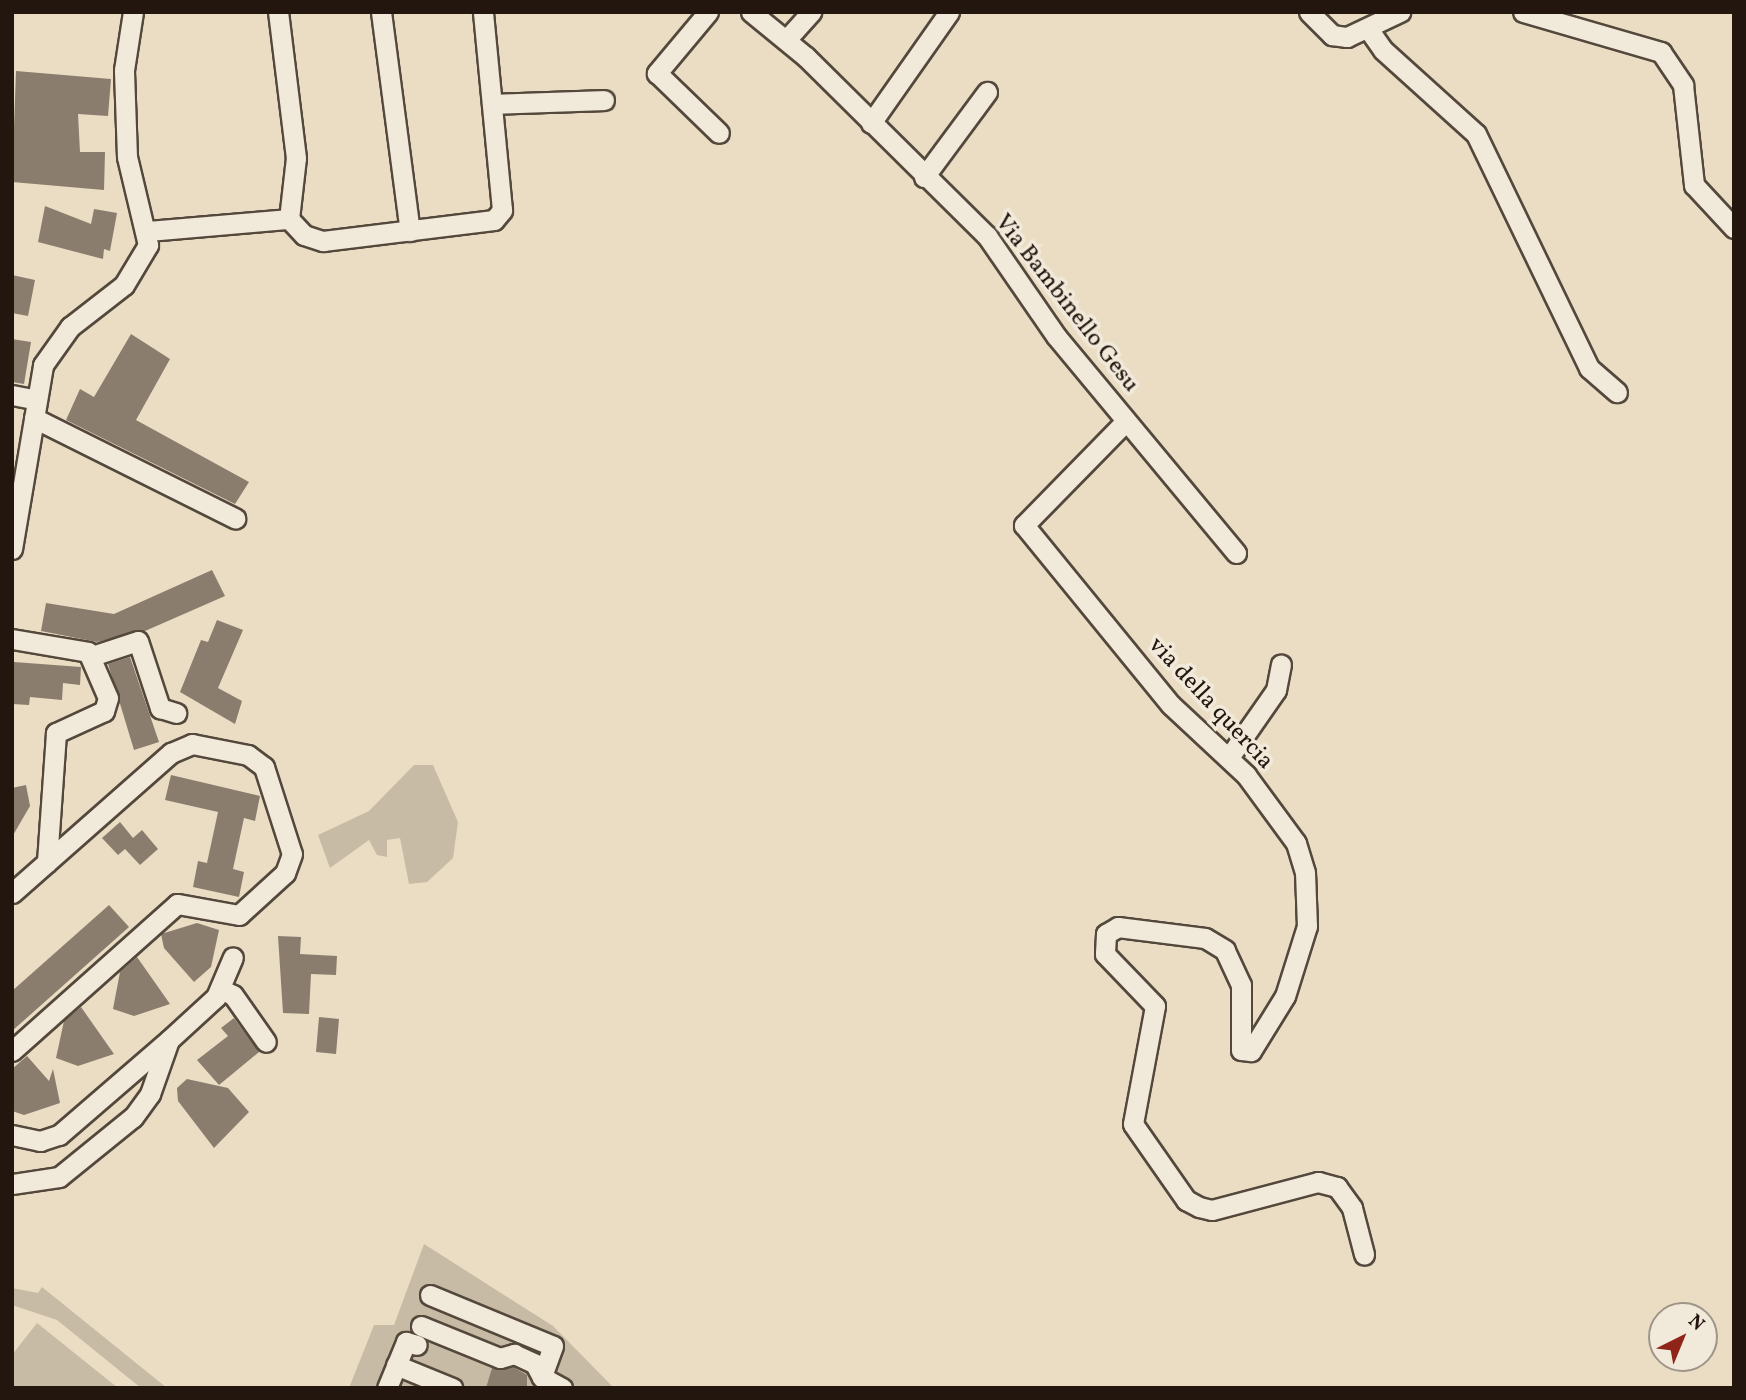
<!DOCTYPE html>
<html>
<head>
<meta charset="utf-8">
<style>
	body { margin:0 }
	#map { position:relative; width:1746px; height:1400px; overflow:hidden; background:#eaddc4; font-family:Vollkorn,serif }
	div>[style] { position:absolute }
	.green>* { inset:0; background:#c8bba5 }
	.building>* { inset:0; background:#8a7d6d }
	.roads { filter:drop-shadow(2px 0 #54483c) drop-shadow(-2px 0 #54483c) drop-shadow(0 2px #54483c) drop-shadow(0 -2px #54483c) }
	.minor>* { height:19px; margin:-9.5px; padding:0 9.5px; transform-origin:9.5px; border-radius:9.5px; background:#f1e9d9 }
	span { translate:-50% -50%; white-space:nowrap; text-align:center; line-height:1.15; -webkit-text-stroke:7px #f1e9d9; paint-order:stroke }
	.street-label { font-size:24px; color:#22160f }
	.frame { position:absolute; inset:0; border:14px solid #22160f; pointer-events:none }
	.north { position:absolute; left:1648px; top:1302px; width:70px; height:70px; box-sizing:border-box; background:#f1e9d9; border:2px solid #9e9588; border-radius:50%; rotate:43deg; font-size:19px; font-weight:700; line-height:28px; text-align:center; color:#22160f }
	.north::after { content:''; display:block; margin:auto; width:24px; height:32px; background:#8f2418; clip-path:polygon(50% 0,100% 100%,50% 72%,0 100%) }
</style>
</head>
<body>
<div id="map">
	<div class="green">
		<div style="clip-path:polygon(414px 765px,433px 765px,458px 822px,453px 858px,427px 882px,409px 884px,400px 838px,387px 840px,387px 857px,377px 855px,369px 840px,330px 868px,318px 835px,369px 811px)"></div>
		<div style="clip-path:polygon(424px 1244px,553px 1326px,614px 1388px,349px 1388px,374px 1325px,394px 1325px)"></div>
		<div style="clip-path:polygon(42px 1287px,167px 1388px,141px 1388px,57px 1320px,12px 1305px,12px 1288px,38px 1293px)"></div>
		<div style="clip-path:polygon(37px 1323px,118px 1388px,12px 1388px,12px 1355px)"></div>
	</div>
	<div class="building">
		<div style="clip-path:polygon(16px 71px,111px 79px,108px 116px,78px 114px,80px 152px,105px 152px,104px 190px,12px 182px)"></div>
		<div style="clip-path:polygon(45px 206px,91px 224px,94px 209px,117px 213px,110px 251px,104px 249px,103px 259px,38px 242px)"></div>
		<div style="clip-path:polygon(12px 275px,35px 280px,28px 316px,12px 313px)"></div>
		<div style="clip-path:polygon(131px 334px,170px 359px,136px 420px,249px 482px,235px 504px,66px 420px,80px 389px,94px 397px)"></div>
		<div style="clip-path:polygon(12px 339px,31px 342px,24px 384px,12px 382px)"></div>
		<div style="clip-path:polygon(212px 570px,225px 596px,145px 631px,97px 642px,41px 631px,46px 603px,114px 614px)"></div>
		<div style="clip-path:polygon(217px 620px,243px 630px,218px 688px,242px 701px,235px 724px,180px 692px,201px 640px,208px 642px)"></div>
		<div style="clip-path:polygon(130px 657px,159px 742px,134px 750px,108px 664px)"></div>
		<div style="clip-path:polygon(14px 662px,81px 667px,80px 685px,63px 683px,62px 700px,30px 697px,29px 705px,12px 704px)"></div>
		<div style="clip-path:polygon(171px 775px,260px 796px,255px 821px,244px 818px,233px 869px,244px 872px,239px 897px,193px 887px,198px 861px,207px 863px,218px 812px,165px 800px)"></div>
		<div style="clip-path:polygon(26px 785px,30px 806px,12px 837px,12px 788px)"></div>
		<div style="clip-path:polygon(120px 822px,133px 838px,142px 830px,158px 849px,140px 865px,125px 849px,118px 855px,102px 838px)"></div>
		<div style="clip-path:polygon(109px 905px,129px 927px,12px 1031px,12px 991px)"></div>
		<div style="clip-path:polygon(197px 923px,219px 930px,211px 967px,194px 982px,164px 948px,161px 934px)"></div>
		<div style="clip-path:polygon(278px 936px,301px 937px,300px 954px,337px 956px,336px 975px,311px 974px,309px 1014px,283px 1013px)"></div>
		<div style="clip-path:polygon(137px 957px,170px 1004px,134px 1016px,113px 1009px,120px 972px)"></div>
		<div style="clip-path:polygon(81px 1007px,114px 1054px,78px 1066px,56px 1058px,64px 1021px)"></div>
		<div style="clip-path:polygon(319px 1017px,339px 1019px,336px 1054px,316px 1052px)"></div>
		<div style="clip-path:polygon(234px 1018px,259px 1052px,219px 1085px,197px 1060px,228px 1036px,221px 1028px)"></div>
		<div style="clip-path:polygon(27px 1056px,49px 1081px,53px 1069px,60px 1103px,24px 1115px,12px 1111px,12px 1069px)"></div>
		<div style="clip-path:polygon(187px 1079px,228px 1088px,249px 1112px,214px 1148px,178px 1101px,177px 1088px)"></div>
		<div style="clip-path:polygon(513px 1367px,527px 1375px,527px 1388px,486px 1388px,492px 1368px)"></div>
	</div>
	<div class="roads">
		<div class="minor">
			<div style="left:381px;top:12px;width:221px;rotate:82.5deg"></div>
			<div style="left:708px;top:12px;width:80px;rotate:129.9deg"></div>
			<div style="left:657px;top:73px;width:86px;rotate:44.1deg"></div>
			<div style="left:751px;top:12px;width:71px;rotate:39.3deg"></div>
			<div style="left:806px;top:57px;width:255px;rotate:44.7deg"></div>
			<div style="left:987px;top:236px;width:121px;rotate:55.4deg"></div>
			<div style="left:1056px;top:336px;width:282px;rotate:50.3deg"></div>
			<div style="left:1309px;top:12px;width:33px;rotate:45deg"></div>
			<div style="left:1332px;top:35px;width:15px;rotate:8deg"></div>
			<div style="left:1347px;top:37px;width:59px;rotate:-25.3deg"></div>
			<div style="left:1523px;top:12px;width:144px;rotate:16.2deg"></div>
			<div style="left:1661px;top:52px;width:40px;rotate:56deg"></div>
			<div style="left:1683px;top:85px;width:101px;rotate:83.7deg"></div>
			<div style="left:1694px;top:185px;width:59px;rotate:47.1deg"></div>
			<div style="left:1369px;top:30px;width:24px;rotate:55deg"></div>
			<div style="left:1383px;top:50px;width:125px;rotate:42.1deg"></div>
			<div style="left:1476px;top:134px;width:260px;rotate:64.2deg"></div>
			<div style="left:1589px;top:368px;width:37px;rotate:41deg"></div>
			<div style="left:786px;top:40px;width:38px;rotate:-48deg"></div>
			<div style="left:492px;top:104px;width:112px;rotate:-2deg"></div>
			<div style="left:871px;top:123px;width:136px;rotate:-54.9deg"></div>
			<div style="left:924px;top:177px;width:106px;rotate:-53.5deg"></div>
			<div style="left:289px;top:219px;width:22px;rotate:47deg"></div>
			<div style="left:304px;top:235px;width:20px;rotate:18deg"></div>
			<div style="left:323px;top:241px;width:172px;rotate:-7deg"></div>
			<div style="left:494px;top:220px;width:13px;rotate:-51deg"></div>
			<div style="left:502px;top:210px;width:199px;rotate:-95.5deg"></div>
			<div style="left:148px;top:231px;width:142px;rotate:-4.9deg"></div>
			<div style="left:289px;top:219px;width:61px;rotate:-83.5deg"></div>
			<div style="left:296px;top:158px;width:147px;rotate:-97deg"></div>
			<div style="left:12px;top:395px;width:25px;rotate:11deg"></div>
			<div style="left:34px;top:418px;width:225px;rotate:26.5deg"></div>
			<div style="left:1126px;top:421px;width:146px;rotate:134.4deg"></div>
			<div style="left:1024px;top:525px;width:232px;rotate:50.8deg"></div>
			<div style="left:1171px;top:705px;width:103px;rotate:43deg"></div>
			<div style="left:1246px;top:775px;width:84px;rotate:53.7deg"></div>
			<div style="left:1296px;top:843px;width:30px;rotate:73deg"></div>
			<div style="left:1305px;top:872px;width:54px;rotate:87.9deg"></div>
			<div style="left:1307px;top:926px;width:73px;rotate:107.4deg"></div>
			<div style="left:1285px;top:996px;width:65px;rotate:121.7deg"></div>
			<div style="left:1251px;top:1051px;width:10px;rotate:-174deg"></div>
			<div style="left:1241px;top:1050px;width:65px;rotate:-90deg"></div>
			<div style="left:1241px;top:985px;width:38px;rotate:-115deg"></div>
			<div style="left:1225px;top:950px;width:23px;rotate:-149deg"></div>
			<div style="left:1205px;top:938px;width:88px;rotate:-172.8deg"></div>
			<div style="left:1118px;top:927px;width:14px;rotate:150deg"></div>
			<div style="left:1106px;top:934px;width:20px;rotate:93deg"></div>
			<div style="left:1105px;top:954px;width:72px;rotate:46.1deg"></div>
			<div style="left:1155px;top:1006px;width:120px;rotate:100.6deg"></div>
			<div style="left:1133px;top:1124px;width:93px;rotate:55.1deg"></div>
			<div style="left:1186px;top:1200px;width:15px;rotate:28deg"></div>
			<div style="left:1199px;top:1207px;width:13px;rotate:13deg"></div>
			<div style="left:1212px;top:1210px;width:110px;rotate:-14.8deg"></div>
			<div style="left:1318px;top:1182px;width:20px;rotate:15deg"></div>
			<div style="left:1337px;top:1187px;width:26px;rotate:54deg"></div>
			<div style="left:1352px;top:1208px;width:48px;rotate:75.4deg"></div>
			<div style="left:12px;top:549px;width:187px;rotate:-80.4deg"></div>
			<div style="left:43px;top:365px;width:47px;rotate:-54.6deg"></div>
			<div style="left:70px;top:327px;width:68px;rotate:-37.9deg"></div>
			<div style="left:124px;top:285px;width:47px;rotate:-59deg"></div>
			<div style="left:148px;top:245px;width:90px;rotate:-103.4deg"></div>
			<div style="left:127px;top:157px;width:87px;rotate:-92deg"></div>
			<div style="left:124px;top:70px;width:59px;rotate:-81.2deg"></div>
			<div style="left:12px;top:639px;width:77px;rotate:9.7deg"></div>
			<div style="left:88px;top:652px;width:50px;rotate:66.5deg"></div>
			<div style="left:108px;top:698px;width:14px;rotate:107deg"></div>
			<div style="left:104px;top:711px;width:53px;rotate:155.4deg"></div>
			<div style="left:56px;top:733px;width:130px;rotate:94deg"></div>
			<div style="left:92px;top:656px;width:48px;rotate:-18.1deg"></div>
			<div style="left:138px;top:641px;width:71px;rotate:71.8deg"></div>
			<div style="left:160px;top:708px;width:17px;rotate:17deg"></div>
			<div style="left:1230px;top:756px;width:80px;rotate:-55.1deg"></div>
			<div style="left:1276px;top:690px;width:26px;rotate:-79deg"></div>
			<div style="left:12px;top:893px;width:212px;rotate:-41.4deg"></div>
			<div style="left:171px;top:753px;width:23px;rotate:-23deg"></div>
			<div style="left:192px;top:744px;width:57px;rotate:11.1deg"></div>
			<div style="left:248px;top:755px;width:20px;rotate:37deg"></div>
			<div style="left:264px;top:767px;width:91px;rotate:72.2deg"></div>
			<div style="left:292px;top:854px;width:20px;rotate:110deg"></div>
			<div style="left:285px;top:873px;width:62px;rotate:137.6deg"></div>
			<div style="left:239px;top:915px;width:63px;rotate:-169.9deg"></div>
			<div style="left:177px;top:904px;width:221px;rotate:138.3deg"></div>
			<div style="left:220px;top:989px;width:14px;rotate:25deg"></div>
			<div style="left:233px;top:995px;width:57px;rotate:54.9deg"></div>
			<div style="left:169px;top:1040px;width:64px;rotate:-42.5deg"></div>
			<div style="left:216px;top:997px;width:43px;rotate:-67deg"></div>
			<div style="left:12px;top:1135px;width:29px;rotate:12deg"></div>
			<div style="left:40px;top:1141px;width:20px;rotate:-18deg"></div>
			<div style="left:59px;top:1135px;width:145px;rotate:-40.8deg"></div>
			<div style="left:169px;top:1040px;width:57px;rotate:109.4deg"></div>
			<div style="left:150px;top:1094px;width:29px;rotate:126deg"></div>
			<div style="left:133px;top:1117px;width:95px;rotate:141deg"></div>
			<div style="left:59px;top:1177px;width:48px;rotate:171.5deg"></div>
			<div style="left:430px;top:1295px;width:133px;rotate:22.5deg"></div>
			<div style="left:553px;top:1346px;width:33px;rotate:110deg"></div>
			<div style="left:421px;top:1326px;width:85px;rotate:22.1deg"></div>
			<div style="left:500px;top:1358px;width:15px;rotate:-16deg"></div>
			<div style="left:514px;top:1354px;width:23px;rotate:25deg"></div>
			<div style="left:535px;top:1364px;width:15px;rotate:62deg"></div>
			<div style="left:542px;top:1377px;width:23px;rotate:29deg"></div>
			<div style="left:396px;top:1365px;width:61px;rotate:22.3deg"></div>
			<div style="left:387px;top:1388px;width:50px;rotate:-67.6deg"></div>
			<div style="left:406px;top:1342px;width:11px;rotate:15deg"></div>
		</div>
	</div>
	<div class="street-label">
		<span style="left:1066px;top:304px;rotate:52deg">Via Bambinello Gesu</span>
		<span style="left:1210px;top:704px;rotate:47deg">via della quercia</span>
	</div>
	<div class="frame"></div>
	<div class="north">N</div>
</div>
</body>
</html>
